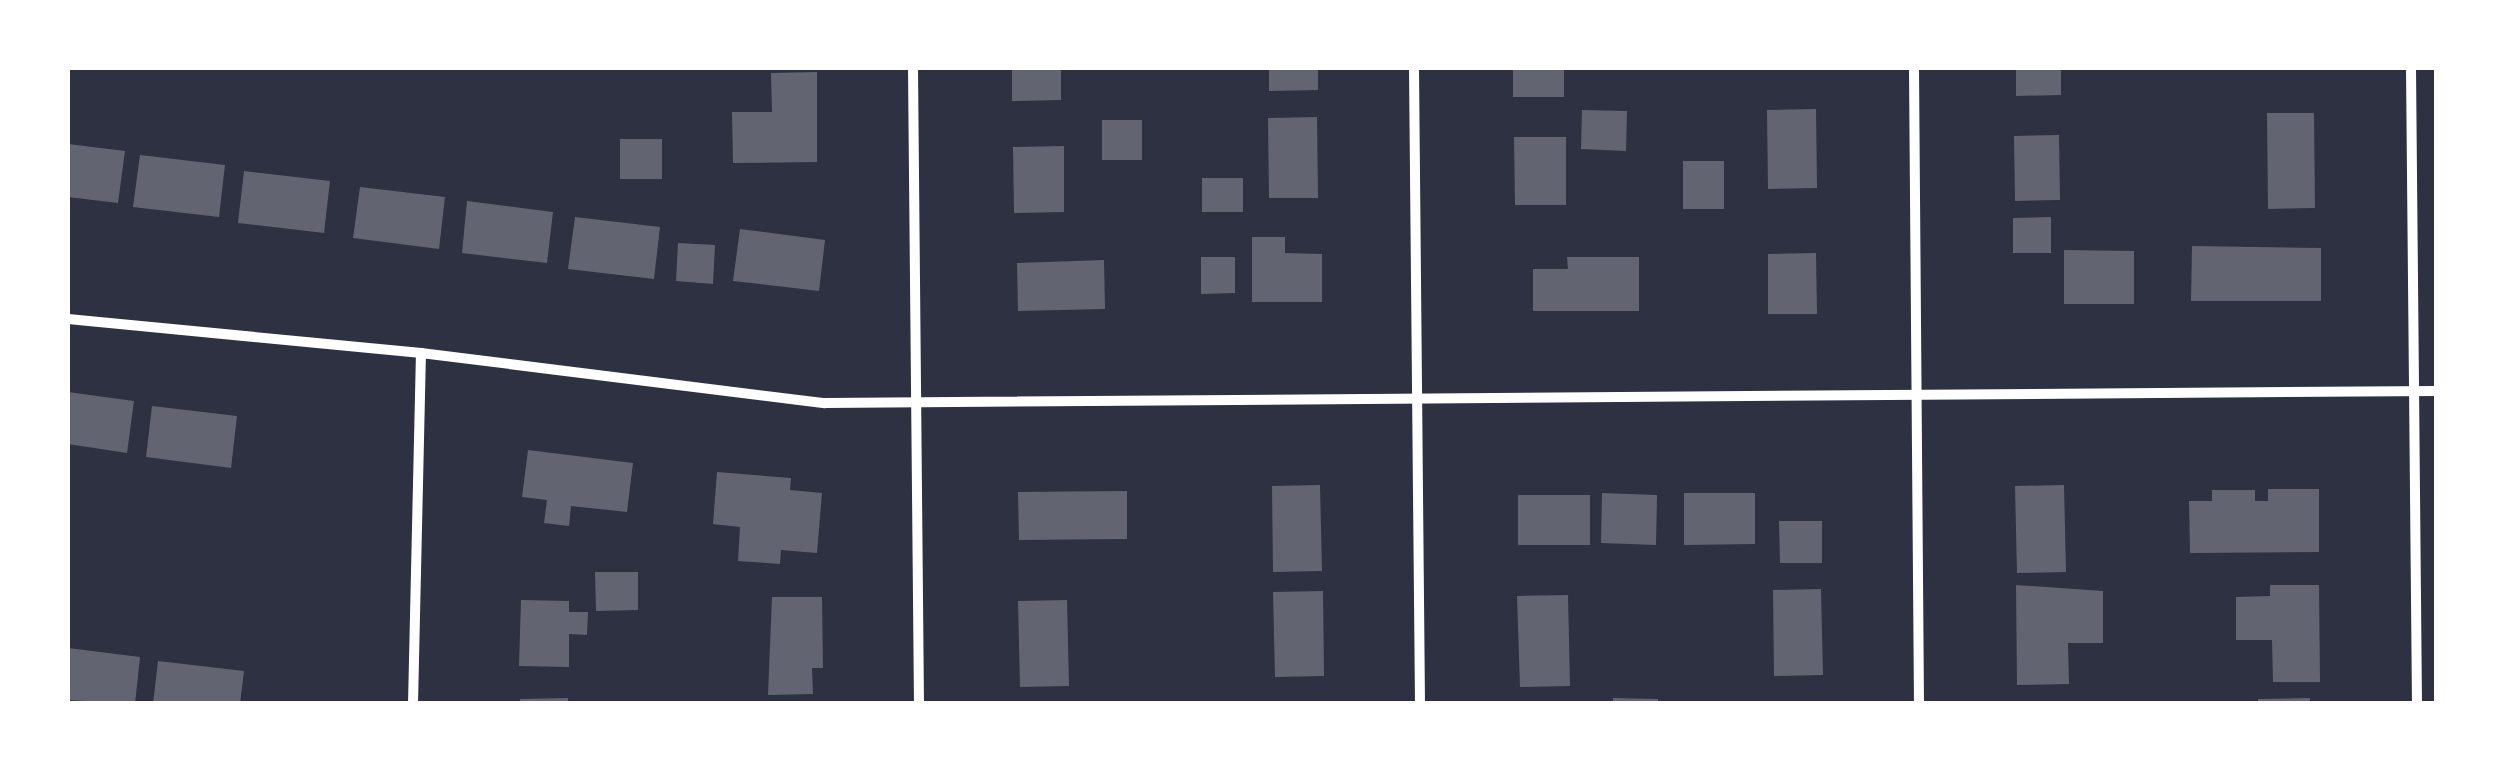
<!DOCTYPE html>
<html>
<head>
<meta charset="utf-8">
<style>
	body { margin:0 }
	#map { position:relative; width:2504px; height:771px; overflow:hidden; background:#2d3142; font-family:"IBM Plex Sans",sans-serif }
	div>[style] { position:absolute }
	.building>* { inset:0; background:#626471 }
	.minor>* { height:10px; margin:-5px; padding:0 5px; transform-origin:5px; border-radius:5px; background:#fff }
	span { translate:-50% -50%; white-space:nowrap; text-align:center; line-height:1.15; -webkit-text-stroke:10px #fff; paint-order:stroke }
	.frame { position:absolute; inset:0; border:70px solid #fff; pointer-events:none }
</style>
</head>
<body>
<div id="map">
	<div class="building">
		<div style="clip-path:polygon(1012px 68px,1061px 68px,1061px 100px,1012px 101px)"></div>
		<div style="clip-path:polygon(1269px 68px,1318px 68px,1318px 90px,1269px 91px)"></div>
		<div style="clip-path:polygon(1513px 68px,1564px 68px,1564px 97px,1513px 97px)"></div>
		<div style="clip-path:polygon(2016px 68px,2061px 68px,2061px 95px,2016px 96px)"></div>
		<div style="clip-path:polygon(817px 72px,817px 162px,733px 163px,732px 112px,772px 112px,771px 73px)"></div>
		<div style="clip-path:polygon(1816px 109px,1817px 188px,1768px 189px,1767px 110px)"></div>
		<div style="clip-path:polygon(1582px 110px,1627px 111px,1626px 151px,1581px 149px)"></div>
		<div style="clip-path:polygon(2267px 113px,2314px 113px,2315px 208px,2268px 209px)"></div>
		<div style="clip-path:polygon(1317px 117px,1318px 198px,1269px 198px,1268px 118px)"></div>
		<div style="clip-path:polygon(1102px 120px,1142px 120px,1142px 160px,1102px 160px)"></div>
		<div style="clip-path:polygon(2059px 135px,2060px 200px,2015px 201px,2014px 136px)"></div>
		<div style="clip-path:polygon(1514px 137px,1566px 137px,1566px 205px,1515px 205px)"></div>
		<div style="clip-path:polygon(620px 139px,662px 139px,662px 179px,620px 179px)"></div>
		<div style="clip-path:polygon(68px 144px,125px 151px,118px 203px,68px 197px)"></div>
		<div style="clip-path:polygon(1064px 146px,1064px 212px,1014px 213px,1013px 147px)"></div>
		<div style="clip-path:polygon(140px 155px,225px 165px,219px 217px,133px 207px)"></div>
		<div style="clip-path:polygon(1683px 161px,1724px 161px,1724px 209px,1683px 209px)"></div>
		<div style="clip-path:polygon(244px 171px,330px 181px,324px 233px,238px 223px)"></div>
		<div style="clip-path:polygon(1202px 178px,1243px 178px,1243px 212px,1202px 212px)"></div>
		<div style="clip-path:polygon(360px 187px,445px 197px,439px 249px,353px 238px)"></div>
		<div style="clip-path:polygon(467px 201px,553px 212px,547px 263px,462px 253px)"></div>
		<div style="clip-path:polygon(575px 217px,660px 227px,654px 279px,568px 269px)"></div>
		<div style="clip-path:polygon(2051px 217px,2051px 253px,2013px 253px,2013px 218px)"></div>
		<div style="clip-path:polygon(740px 229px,825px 240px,819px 291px,733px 281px)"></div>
		<div style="clip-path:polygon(1252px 237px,1285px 237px,1285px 253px,1322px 254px,1322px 302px,1252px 302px)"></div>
		<div style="clip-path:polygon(678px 243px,715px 245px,713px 284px,676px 281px)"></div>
		<div style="clip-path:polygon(2192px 246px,2321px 248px,2321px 301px,2191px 301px)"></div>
		<div style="clip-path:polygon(2064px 250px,2134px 251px,2134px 304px,2064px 304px)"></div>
		<div style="clip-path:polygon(1816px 253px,1817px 314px,1768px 314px,1768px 254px)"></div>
		<div style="clip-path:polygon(1201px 257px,1235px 257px,1235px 293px,1201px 294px)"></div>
		<div style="clip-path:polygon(1567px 257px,1639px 257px,1639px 311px,1533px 311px,1533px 269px,1568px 269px)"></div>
		<div style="clip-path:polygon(1104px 260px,1105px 309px,1018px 311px,1017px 263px)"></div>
		<div style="clip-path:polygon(68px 392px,134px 401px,127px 453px,68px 444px)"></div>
		<div style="clip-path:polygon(152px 406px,237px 416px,231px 468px,146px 457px)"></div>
		<div style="clip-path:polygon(528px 450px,633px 463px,627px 512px,571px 506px,569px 526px,544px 523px,547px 500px,522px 497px)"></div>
		<div style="clip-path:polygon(717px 472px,791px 478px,790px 490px,822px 493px,817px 553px,781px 550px,780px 564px,738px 561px,740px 527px,713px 524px)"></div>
		<div style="clip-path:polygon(1320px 485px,1322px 571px,1273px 572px,1272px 486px)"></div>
		<div style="clip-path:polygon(2064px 485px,2066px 572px,2017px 573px,2015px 486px)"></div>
		<div style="clip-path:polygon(2268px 489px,2319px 489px,2319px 552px,2190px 553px,2189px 501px,2212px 501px,2212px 490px,2255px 490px,2255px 501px,2268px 501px)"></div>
		<div style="clip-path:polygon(1127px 491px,1127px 539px,1019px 540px,1018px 492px)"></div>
		<div style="clip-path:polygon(1602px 493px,1657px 495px,1656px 545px,1601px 543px)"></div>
		<div style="clip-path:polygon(1684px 493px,1755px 493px,1755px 544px,1684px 545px)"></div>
		<div style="clip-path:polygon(1518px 495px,1590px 495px,1590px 545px,1518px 545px)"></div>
		<div style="clip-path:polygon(1779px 521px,1822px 521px,1822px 563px,1780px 563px)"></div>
		<div style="clip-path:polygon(595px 572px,638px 572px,638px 610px,596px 611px)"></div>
		<div style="clip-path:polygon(2016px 585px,2103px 591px,2103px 643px,2068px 643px,2069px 684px,2017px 685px)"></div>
		<div style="clip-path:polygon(2270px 585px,2319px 585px,2320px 682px,2273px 682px,2272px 640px,2236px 640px,2236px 597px,2270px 596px)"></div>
		<div style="clip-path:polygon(1821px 589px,1823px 675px,1774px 676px,1773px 590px)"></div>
		<div style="clip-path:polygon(1323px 591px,1324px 676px,1275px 677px,1273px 592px)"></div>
		<div style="clip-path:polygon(1568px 595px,1570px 686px,1520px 687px,1517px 596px)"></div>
		<div style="clip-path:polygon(772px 597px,822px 597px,823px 668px,812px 668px,813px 694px,768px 695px)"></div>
		<div style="clip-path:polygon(521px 600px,569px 601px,569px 612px,588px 612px,587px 635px,569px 634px,569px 667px,519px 666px)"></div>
		<div style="clip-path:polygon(1067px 600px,1069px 686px,1020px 687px,1018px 601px)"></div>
		<div style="clip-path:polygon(68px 648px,140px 657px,135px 704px,68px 700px)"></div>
		<div style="clip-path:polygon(158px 661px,244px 671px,240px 704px,153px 704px)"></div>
		<div style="clip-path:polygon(568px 698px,568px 704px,520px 704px,520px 699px)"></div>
		<div style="clip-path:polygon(1613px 698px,1658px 699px,1658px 704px,1613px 704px)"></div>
		<div style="clip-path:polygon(2310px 698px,2310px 704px,2258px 704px,2258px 699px)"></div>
	</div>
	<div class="minor">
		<div style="left:913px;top:68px;width:636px;rotate:89.46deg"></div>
		<div style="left:1414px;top:68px;width:636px;rotate:89.46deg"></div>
		<div style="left:1914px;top:68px;width:636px;rotate:89.55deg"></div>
		<div style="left:2411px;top:68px;width:636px;rotate:89.46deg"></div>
		<div style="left:68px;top:319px;width:355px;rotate:5.5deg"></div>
		<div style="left:421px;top:353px;width:407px;rotate:7.1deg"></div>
		<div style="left:825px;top:403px;width:1611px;rotate:-0.43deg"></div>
		<div style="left:413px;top:704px;width:351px;rotate:-88.7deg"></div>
	</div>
	<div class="frame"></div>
</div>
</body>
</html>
